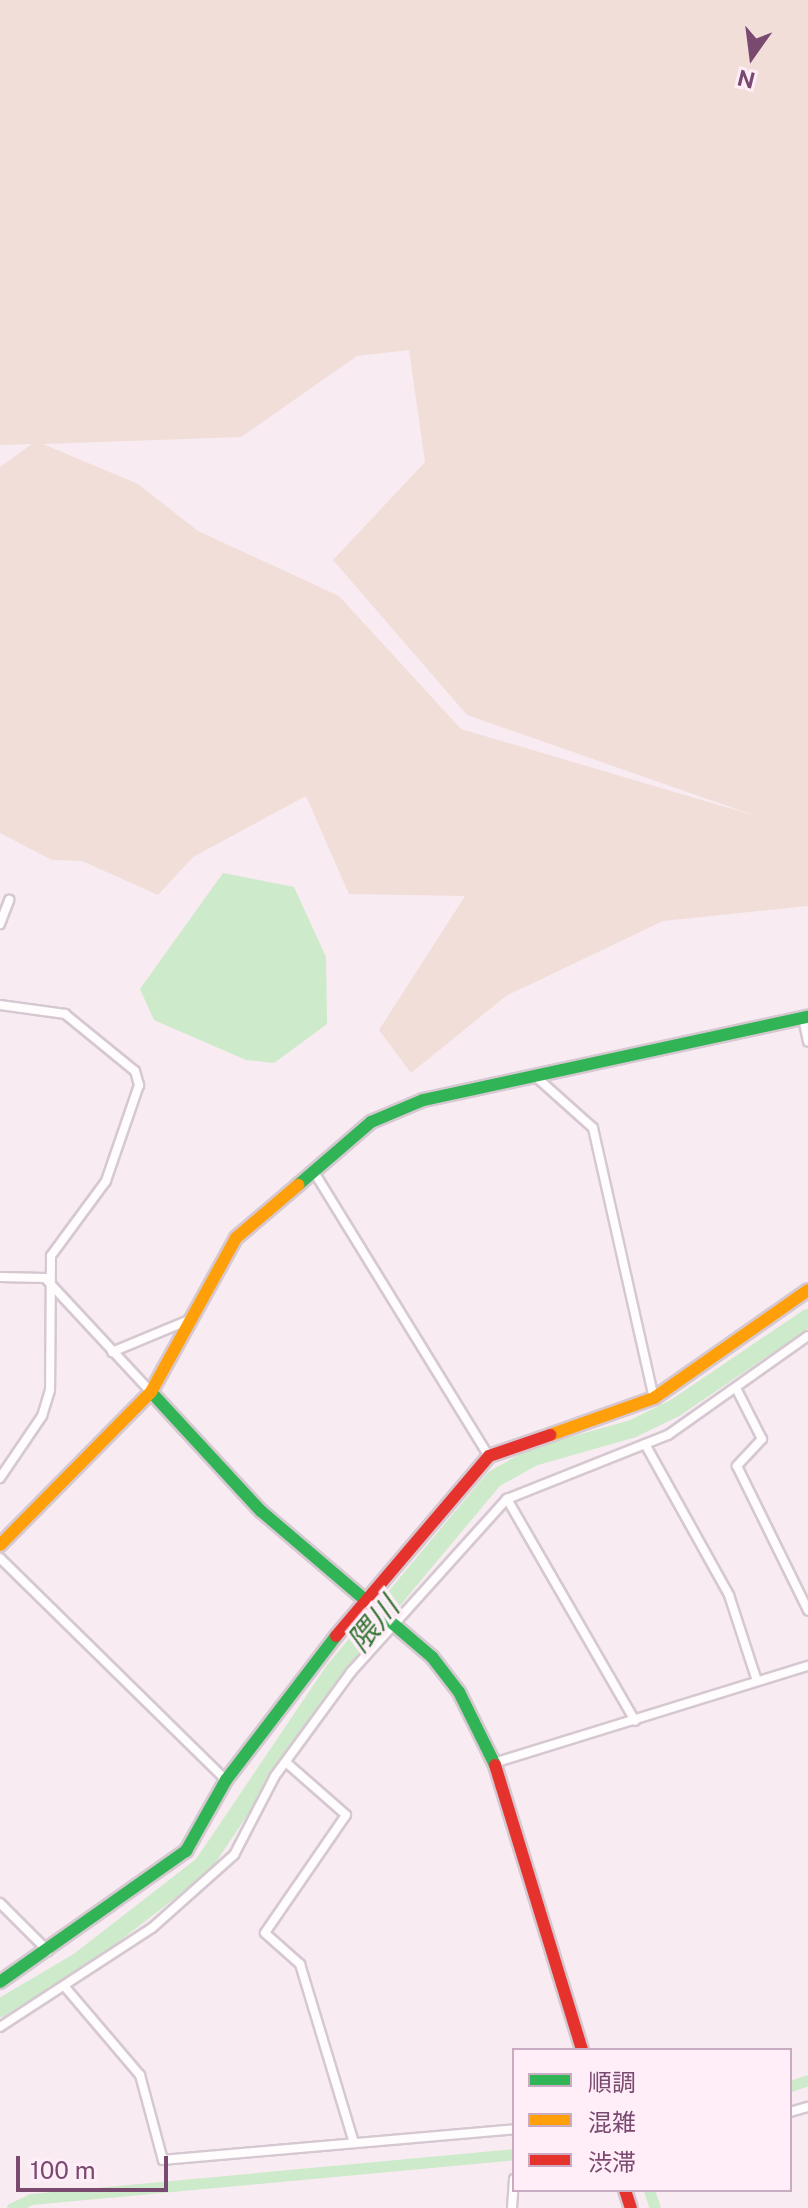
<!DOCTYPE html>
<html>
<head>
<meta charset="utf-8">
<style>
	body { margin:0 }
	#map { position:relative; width:808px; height:2208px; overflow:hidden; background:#f8ebf2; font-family:"Public Sans","Noto Sans JP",sans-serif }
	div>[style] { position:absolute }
	.green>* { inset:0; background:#f1ded8 }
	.water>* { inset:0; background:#cdeaca }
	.canal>* { height:11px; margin:-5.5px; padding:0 5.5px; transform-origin:5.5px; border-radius:5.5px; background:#cdeaca }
	.river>* { height:18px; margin:-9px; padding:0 9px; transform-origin:9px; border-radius:9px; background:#cdeaca }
	.roads { filter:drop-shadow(2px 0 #d6c8d1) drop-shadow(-2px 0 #d6c8d1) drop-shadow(0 2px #d6c8d1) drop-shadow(0 -2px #d6c8d1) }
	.street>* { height:8px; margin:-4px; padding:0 4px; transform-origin:4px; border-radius:4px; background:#fefcfd }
	.fast>* { height:12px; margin:-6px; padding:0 6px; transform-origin:6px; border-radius:6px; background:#30b455 }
	.slow>* { height:12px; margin:-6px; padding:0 6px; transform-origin:6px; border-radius:6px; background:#ff9f0a }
	.jam>* { height:12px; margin:-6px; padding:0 6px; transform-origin:6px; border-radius:6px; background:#e5322d }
	span { translate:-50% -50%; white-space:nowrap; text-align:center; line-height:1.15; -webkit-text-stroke:7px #ffeef8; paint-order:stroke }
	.water-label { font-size:30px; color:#397738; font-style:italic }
	.legend { position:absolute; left:512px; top:2048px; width:280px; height:144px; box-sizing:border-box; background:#ffeef8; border:2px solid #c9acc2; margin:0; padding:10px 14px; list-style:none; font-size:24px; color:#794970 }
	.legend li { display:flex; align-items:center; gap:16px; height:40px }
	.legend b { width:40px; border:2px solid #c9acc2 }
	.north { position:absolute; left:712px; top:16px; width:80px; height:80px; -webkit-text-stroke:6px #ffeef8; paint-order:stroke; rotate:194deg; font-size:22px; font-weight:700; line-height:32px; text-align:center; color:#794970 }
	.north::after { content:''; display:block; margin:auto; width:28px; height:36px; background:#794970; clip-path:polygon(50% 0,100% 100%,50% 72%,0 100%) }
	.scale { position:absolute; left:16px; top:2156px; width:152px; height:36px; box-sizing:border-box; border:4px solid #794970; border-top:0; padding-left:10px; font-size:24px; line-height:28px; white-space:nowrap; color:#794970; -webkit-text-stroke:6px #ffeef8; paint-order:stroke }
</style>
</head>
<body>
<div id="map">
	<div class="green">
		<div style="clip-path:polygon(evenodd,0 0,808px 0,808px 906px,663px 921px,506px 996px,411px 1073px,379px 1030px,465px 896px,349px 894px,306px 796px,193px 857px,158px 895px,82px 861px,52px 860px,0 833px,0 467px,32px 444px,0 445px,0 0,409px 350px,425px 462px,333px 560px,467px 715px,756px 816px,461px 729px,339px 596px,198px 531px,138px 484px,43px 444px,241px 437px,357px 356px,409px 350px)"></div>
	</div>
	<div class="water">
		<div style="clip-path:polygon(223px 873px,294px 887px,326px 957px,327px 1024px,274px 1063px,246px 1060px,154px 1020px,140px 989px)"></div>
	</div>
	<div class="canal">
		<div style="left:790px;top:2086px;width:19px;rotate:-18deg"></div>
		<div style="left:649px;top:2190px;width:19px;rotate:72deg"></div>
		<div style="left:12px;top:2208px;width:21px;rotate:-25deg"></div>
		<div style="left:31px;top:2199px;width:485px;rotate:-5.3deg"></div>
	</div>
	<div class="river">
		<div style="left:0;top:2008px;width:91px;rotate:-30.5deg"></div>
		<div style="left:78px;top:1962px;width:158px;rotate:-37.8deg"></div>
		<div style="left:203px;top:1865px;width:233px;rotate:-56deg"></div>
		<div style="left:333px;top:1672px;width:251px;rotate:-50.2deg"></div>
		<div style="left:494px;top:1479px;width:45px;rotate:-29.4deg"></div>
		<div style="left:533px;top:1457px;width:103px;rotate:-15.8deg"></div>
		<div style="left:632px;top:1429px;width:48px;rotate:-26deg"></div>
		<div style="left:675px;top:1408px;width:161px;rotate:-34.1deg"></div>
	</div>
	<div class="roads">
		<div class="street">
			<div style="left:0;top:924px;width:26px;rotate:-69deg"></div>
			<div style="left:0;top:1005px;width:66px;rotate:7.9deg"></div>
			<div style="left:65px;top:1014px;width:90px;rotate:39.2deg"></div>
			<div style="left:135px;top:1071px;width:15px;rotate:74deg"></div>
			<div style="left:139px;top:1085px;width:102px;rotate:109deg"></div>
			<div style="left:106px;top:1181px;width:93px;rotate:126.3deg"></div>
			<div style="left:51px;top:1256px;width:134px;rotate:90.4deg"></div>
			<div style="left:50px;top:1390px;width:27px;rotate:107deg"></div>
			<div style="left:42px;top:1416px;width:75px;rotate:124.1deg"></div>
			<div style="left:803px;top:1018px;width:24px;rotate:78deg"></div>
			<div style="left:536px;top:1077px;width:76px;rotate:41.8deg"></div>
			<div style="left:593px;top:1128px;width:277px;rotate:77.3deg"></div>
			<div style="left:314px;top:1172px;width:334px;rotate:58.4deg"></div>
			<div style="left:0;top:1277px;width:45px;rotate:1.3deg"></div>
			<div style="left:45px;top:1278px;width:156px;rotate:47.1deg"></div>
			<div style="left:112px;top:1352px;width:83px;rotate:-22.6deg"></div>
			<div style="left:737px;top:1390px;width:55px;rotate:63deg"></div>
			<div style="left:762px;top:1439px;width:37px;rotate:133deg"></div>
			<div style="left:737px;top:1466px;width:161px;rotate:63.8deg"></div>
			<div style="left:645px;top:1444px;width:173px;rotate:60.9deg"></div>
			<div style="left:729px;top:1595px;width:90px;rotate:72deg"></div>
			<div style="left:507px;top:1499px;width:256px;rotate:60deg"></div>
			<div style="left:0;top:1558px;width:317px;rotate:44.5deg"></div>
			<div style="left:494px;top:1763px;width:329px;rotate:-17.2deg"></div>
			<div style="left:288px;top:1764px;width:77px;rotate:41.3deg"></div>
			<div style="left:346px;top:1815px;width:143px;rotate:124.5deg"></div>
			<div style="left:265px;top:1933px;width:47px;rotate:41.5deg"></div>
			<div style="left:300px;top:1964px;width:187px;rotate:73.2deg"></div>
			<div style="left:0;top:1903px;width:68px;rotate:45deg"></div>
			<div style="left:65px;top:1987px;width:116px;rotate:49.6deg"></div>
			<div style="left:140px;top:2075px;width:88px;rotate:74.9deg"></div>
			<div style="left:163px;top:2160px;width:352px;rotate:-5deg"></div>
			<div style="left:0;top:2027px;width:181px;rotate:-33.1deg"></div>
			<div style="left:152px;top:1928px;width:110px;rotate:-41.7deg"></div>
			<div style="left:234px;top:1855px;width:89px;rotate:-62.6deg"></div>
			<div style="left:275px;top:1776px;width:129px;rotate:-53.8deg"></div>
			<div style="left:351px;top:1672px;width:233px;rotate:-48deg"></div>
			<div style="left:507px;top:1499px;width:173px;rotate:-21.7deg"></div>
			<div style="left:668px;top:1435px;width:171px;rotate:-35.3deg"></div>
			<div style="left:790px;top:2112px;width:19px;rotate:-16deg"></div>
			<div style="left:512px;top:2208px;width:29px;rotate:-86deg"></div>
		</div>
		<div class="fast">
			<div style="left:298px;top:1185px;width:96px;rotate:-40.8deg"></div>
			<div style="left:371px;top:1122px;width:56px;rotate:-22.9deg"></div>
			<div style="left:423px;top:1100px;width:394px;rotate:-12.2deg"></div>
			<div style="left:151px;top:1392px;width:162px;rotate:47.3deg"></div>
			<div style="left:261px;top:1511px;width:225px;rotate:40.5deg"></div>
			<div style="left:432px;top:1657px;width:44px;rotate:52.4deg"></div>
			<div style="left:459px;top:1692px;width:81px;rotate:63.7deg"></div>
			<div style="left:0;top:1982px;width:228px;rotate:-35.2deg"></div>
			<div style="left:186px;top:1851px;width:81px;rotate:-60.6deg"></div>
			<div style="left:226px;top:1780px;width:181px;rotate:-52.6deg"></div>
		</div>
		<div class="slow">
			<div style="left:550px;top:1435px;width:110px;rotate:-19.6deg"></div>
			<div style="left:654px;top:1398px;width:188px;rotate:-35deg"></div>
			<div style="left:0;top:1545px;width:215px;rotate:-45.4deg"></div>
			<div style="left:151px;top:1392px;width:176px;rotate:-61.1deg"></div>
			<div style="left:236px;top:1238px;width:82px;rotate:-40.5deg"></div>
		</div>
		<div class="jam">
			<div style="left:336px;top:1636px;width:236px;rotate:-49.6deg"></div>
			<div style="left:489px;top:1456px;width:65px;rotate:-19deg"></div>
			<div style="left:495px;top:1765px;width:298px;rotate:73deg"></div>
			<div style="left:625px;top:2190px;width:19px;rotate:72deg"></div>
		</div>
	</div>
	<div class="water-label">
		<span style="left:373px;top:1624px;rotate:-50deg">隈川</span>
	</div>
	<ul class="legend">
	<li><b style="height:10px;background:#30b455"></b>順調</li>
	<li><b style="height:10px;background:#ff9f0a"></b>混雑</li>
	<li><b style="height:10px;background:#e5322d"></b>渋滞</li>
	</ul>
	<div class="north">N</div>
	<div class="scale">100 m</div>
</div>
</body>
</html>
